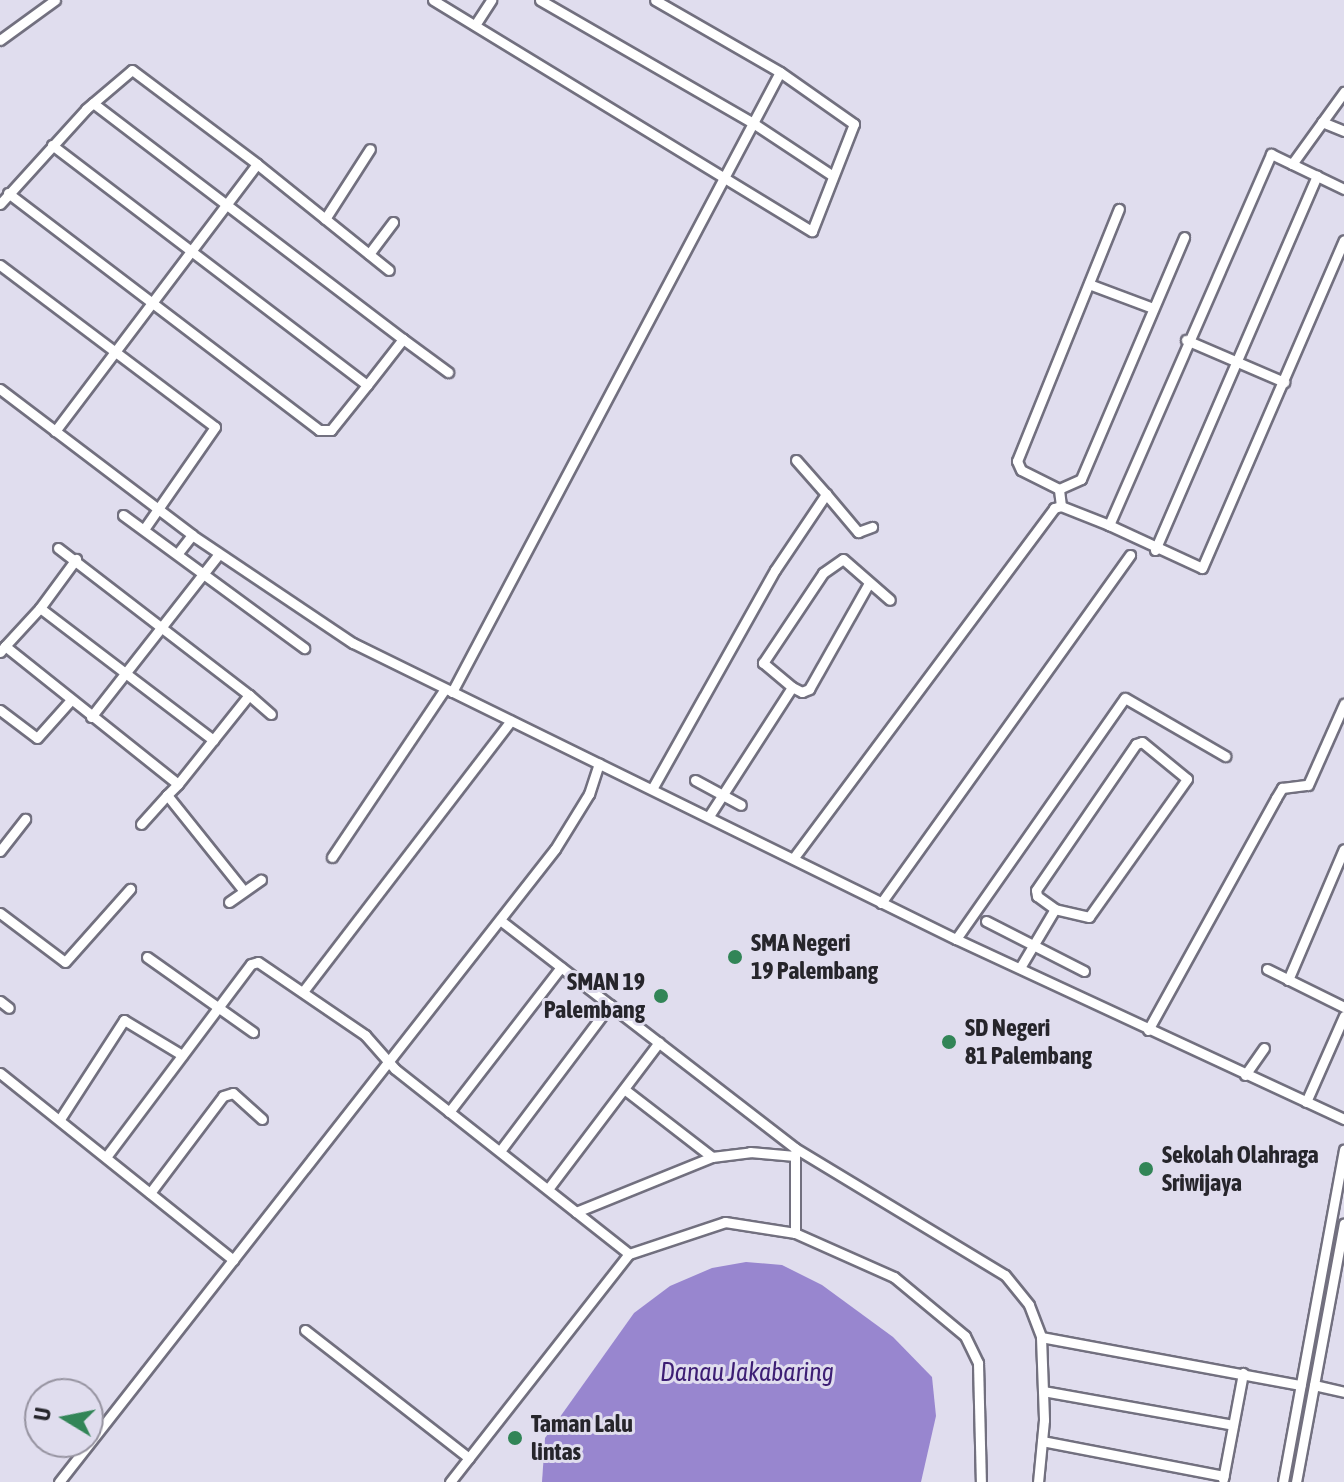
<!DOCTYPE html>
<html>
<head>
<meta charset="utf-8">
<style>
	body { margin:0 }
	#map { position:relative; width:1344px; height:1482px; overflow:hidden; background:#e0ddee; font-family:"Asap Condensed",sans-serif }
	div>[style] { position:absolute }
	.water>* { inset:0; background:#9886cf }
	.roads { filter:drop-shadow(2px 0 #72707f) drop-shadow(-2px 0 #72707f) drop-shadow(0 2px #72707f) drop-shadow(0 -2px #72707f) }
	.street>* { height:9px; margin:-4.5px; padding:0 4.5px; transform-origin:4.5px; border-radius:4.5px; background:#fff }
	.dots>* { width:22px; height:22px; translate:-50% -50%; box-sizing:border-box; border:4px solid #e0ddee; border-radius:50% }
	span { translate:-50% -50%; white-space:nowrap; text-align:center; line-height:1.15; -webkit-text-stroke:6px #e0ddee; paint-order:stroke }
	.poi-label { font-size:24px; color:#26252b; font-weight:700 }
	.left { translate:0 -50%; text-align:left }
	.right { translate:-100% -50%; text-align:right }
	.water-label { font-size:26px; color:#3d1e74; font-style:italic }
	.north { position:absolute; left:24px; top:1378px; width:80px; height:80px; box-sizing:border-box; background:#e0ddee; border:2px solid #9693a0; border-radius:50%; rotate:280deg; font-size:22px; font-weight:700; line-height:32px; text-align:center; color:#26252b }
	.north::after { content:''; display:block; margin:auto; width:28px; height:36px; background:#328557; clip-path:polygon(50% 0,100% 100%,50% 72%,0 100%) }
</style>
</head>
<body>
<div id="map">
	<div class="water">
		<div style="clip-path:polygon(746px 1262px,782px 1265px,822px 1285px,893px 1337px,932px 1377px,936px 1416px,921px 1482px,542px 1482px,545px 1438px,634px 1313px,670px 1286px,712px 1268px)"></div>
	</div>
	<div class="roads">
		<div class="street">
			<div style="left:433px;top:0;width:444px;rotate:31.4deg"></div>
			<div style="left:812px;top:231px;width:115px;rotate:-68.6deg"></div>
			<div style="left:854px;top:124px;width:90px;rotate:-144.9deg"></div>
			<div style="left:780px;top:72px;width:144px;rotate:-150.1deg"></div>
			<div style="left:540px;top:0;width:246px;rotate:30deg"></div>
			<div style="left:753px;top:123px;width:96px;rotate:33.5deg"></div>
			<div style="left:475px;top:25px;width:30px;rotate:-57deg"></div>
			<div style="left:0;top:40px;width:68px;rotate:-36deg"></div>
			<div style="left:93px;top:103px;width:390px;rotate:37.3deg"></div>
			<div style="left:403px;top:339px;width:58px;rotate:128deg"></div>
			<div style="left:1322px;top:122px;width:24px;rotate:22deg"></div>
			<div style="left:257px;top:164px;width:169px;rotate:38.8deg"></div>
			<div style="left:1292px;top:164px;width:89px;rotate:-54.2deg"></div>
			<div style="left:8px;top:193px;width:391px;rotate:37.3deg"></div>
			<div style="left:319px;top:430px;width:12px"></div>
			<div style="left:331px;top:430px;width:58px;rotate:-51.3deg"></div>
			<div style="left:367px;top:385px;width:396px;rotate:-142.7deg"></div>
			<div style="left:0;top:204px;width:128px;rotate:-47.8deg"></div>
			<div style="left:86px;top:109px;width:60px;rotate:-40.3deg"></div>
			<div style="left:132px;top:70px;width:156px;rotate:36.9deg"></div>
			<div style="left:257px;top:164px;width:335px;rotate:127.1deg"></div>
			<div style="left:325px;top:219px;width:83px;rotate:-57.3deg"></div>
			<div style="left:369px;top:254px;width:40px;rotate:-53deg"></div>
			<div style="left:0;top:265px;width:269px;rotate:37deg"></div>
			<div style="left:215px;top:427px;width:124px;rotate:124.8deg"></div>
			<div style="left:1089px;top:284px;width:68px;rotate:20.6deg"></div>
			<div style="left:403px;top:339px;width:56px;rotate:36.3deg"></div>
			<div style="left:1186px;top:340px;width:107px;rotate:23.2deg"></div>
			<div style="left:0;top:389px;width:241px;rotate:37.2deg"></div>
			<div style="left:192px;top:535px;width:194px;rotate:33.9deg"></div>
			<div style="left:353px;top:643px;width:672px;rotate:26.15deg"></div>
			<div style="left:956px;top:939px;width:428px;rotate:24.9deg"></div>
			<div style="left:796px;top:460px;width:45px;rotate:48.6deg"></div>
			<div style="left:1059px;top:489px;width:42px;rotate:-153.4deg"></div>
			<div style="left:1021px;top:470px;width:10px;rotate:-114deg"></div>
			<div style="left:1017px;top:461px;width:272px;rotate:-68deg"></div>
			<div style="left:1061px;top:506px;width:17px;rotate:-97deg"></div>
			<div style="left:1059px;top:489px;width:24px;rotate:-24deg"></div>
			<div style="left:1081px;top:479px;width:263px;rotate:-66.9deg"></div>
			<div style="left:123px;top:515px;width:225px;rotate:36.3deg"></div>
			<div style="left:1109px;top:525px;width:102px;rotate:24.8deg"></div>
			<div style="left:1202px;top:568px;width:357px;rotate:-66.6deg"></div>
			<div style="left:1155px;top:550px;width:408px;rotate:-66.6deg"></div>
			<div style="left:178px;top:553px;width:23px;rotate:-52deg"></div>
			<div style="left:40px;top:608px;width:61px;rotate:-53.7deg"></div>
			<div style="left:5px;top:646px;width:52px;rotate:-47.4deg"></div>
			<div style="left:40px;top:608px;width:218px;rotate:37.3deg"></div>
			<div style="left:0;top:652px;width:8px;rotate:-50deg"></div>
			<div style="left:5px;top:646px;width:221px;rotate:38.6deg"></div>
			<div style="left:178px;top:784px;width:114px;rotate:-51.4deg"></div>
			<div style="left:249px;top:695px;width:241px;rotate:-142.4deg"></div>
			<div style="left:792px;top:687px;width:11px;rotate:27deg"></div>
			<div style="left:802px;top:692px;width:8px;rotate:-23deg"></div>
			<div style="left:809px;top:689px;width:122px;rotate:-60.5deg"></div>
			<div style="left:452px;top:692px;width:701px;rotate:-62.12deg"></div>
			<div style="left:249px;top:695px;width:29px;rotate:41deg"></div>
			<div style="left:0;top:710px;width:46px;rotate:37.1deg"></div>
			<div style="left:37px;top:738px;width:50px;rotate:-48.3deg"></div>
			<div style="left:91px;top:717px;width:207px;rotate:-51.9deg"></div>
			<div style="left:695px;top:780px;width:52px;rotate:28.5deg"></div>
			<div style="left:178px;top:784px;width:16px;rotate:135deg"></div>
			<div style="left:167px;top:795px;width:123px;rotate:51.3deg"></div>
			<div style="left:652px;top:789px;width:251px;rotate:-60.7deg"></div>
			<div style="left:775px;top:570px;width:92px;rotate:-56.1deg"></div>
			<div style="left:826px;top:494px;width:50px;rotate:49.9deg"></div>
			<div style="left:858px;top:532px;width:15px;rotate:-20deg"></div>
			<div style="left:709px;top:816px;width:153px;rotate:-57.2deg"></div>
			<div style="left:792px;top:687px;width:38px;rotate:-140deg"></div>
			<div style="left:763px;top:663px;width:108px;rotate:-56.3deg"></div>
			<div style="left:823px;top:573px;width:24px;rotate:-35deg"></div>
			<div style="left:843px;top:559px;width:62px;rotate:41.1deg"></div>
			<div style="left:141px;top:824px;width:39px;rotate:-48deg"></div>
			<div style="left:0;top:851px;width:41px;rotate:-52deg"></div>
			<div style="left:795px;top:856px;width:434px;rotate:-53.3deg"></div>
			<div style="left:1054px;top:508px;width:7px;rotate:-16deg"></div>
			<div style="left:1061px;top:506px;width:52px;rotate:21.6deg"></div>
			<div style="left:1109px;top:525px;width:405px;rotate:-66.4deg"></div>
			<div style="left:1271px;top:154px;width:81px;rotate:25.6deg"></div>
			<div style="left:332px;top:857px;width:202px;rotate:-56.1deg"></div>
			<div style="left:229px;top:902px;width:39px;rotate:-35deg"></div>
			<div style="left:881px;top:903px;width:428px;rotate:-54.4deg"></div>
			<div style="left:0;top:913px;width:81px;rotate:37deg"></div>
			<div style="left:65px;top:962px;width:98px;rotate:-48.3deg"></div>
			<div style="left:500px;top:920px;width:373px;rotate:37.7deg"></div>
			<div style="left:795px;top:1148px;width:245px;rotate:31.2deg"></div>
			<div style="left:1005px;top:1275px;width:38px;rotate:51deg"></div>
			<div style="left:1029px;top:1305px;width:34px;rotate:69deg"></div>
			<div style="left:1041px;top:1337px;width:83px;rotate:87.9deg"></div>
			<div style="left:1044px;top:1420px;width:62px;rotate:95.5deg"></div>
			<div style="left:986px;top:921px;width:110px;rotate:27deg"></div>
			<div style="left:956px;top:939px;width:294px;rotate:-55deg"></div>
			<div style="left:1125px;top:698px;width:116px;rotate:30.1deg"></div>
			<div style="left:147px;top:957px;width:130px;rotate:35.3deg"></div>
			<div style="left:1021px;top:966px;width:66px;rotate:-59.2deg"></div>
			<div style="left:1055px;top:909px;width:22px;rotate:-144deg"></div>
			<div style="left:1037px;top:896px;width:6px;rotate:-99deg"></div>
			<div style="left:1036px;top:890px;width:177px;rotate:-55.6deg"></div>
			<div style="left:1136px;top:744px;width:6px;rotate:-18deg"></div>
			<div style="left:1142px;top:742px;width:58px;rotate:39.4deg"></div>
			<div style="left:1187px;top:779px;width:169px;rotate:125.4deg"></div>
			<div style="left:1089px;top:917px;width:35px;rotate:-167deg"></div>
			<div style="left:1267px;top:969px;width:86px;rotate:26.3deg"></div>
			<div style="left:1288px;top:980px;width:142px;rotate:-66.9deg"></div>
			<div style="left:305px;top:989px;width:338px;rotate:-52.5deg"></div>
			<div style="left:0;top:1001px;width:11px;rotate:38deg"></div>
			<div style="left:1148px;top:1030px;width:265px;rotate:-61.1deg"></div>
			<div style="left:1276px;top:798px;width:12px;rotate:-59deg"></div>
			<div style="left:1282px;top:788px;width:26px;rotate:-7deg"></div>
			<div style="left:1308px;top:785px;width:89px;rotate:-66deg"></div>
			<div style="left:0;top:1073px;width:299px;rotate:38.7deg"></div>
			<div style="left:1245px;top:1075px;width:33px;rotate:-55deg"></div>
			<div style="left:624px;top:1089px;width:111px;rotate:37.7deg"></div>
			<div style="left:1306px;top:1102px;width:94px;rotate:-66.2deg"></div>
			<div style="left:449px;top:1112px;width:183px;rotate:-52.3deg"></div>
			<div style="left:60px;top:1119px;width:118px;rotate:-57.1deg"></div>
			<div style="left:124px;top:1020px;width:68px;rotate:31.1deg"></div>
			<div style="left:500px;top:1151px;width:183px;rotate:-53deg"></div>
			<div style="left:106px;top:1157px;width:241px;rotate:-53.1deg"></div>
			<div style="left:251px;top:964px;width:7px;rotate:-16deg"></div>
			<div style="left:258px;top:962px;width:130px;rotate:34.3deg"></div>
			<div style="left:365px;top:1035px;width:45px;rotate:48.6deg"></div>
			<div style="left:395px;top:1069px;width:298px;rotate:38.3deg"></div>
			<div style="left:548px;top:1189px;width:184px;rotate:-52.9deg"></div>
			<div style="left:150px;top:1193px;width:121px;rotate:-53deg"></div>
			<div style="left:223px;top:1096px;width:10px;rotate:-17deg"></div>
			<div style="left:233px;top:1093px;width:39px;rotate:42deg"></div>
			<div style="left:576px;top:1212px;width:147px;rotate:-22deg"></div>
			<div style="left:712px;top:1157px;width:38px;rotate:-7deg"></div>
			<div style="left:750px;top:1152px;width:45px;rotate:5.1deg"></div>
			<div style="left:795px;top:1233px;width:80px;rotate:-90deg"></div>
			<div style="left:305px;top:1330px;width:208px;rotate:38deg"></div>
			<div style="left:1041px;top:1337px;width:264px;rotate:10.5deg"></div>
			<div style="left:1314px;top:1385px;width:31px;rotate:13deg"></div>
			<div style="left:1043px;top:1391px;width:193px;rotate:10.1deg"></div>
			<div style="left:1042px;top:1441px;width:185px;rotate:10.9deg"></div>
			<div style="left:1223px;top:1479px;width:108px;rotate:-79.3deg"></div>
			<div style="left:59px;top:1482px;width:804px;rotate:-51.92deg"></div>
			<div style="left:555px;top:849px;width:65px;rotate:-58.3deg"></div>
			<div style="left:589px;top:794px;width:32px;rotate:-72deg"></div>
			<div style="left:450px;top:1482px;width:290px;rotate:-51.9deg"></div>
			<div style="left:629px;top:1254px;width:101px;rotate:-18.4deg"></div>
			<div style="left:725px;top:1222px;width:71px;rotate:8.9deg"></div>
			<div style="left:795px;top:1233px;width:108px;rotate:24deg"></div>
			<div style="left:894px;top:1277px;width:92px;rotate:39.7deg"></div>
			<div style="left:965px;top:1336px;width:30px;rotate:64deg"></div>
			<div style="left:978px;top:1363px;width:119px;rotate:88.6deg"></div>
			<div style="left:1283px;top:1482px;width:338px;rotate:-79.6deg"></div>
			<div style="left:1296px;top:1482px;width:263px;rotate:-79.5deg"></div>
		</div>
	</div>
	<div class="dots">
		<div style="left:735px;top:957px;background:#328557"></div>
		<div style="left:661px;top:996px;background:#328557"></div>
		<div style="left:949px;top:1042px;background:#328557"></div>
		<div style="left:1146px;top:1169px;background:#328557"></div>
		<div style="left:515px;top:1438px;background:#328557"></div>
	</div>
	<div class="poi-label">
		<span class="left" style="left:751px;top:957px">SMA Negeri<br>19 Palembang</span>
		<span class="right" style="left:645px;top:996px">SMAN 19<br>Palembang</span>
		<span class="left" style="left:965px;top:1042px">SD Negeri<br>81 Palembang</span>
		<span class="left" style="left:1162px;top:1169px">Sekolah Olahraga<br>Sriwijaya</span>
		<span class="left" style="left:531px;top:1438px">Taman Lalu<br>lintas</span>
	</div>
	<div class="water-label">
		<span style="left:747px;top:1373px">Danau Jakabaring</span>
	</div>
	<div class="north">U</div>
</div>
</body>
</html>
